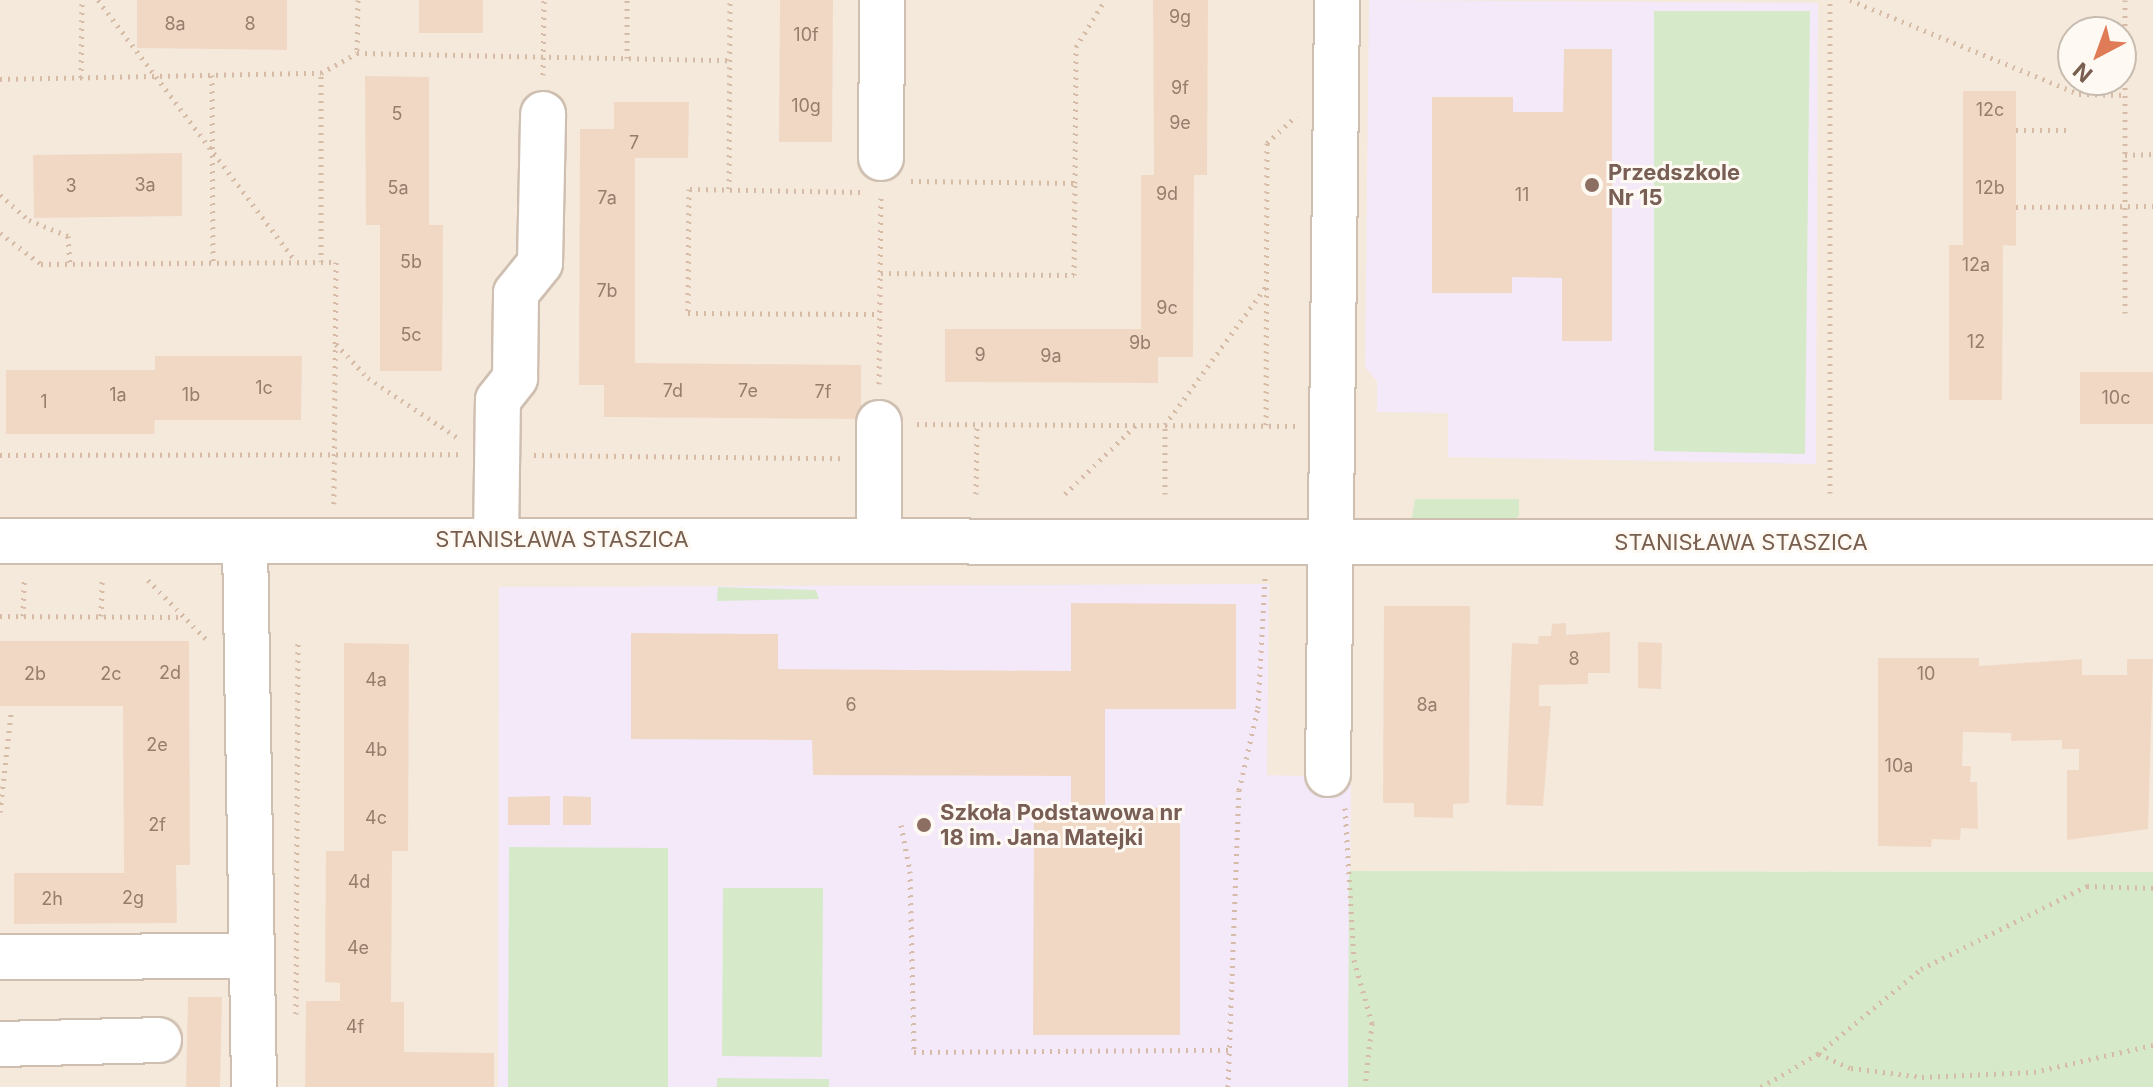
<!DOCTYPE html>
<html>
<head>
<meta charset="utf-8">
<style>
	body { margin:0 }
	#map { position:relative; width:2153px; height:1087px; overflow:hidden; background:#fcf7ec; font-family:Inter,sans-serif }
	div>[style] { position:absolute }
	.residential>* { inset:0; background:#f4e9db }
	.education>* { inset:0; background:#f4e9f9 }
	.green>* { inset:0; background:#d6eaca }
	.building>* { inset:0; background:#f1d8c5 }
	.path>* { height:5px; margin-top:-2.5px; transform-origin:0; background:repeating-linear-gradient(90deg,#d6bba7 0 2px,transparent 0 8px) }
	.roads { filter:drop-shadow(2px 0 #cfbfb1) drop-shadow(-2px 0 #cfbfb1) drop-shadow(0 2px #cfbfb1) drop-shadow(0 -2px #cfbfb1) }
	.minor>* { height:44px; margin:-22px; padding:0 22px; transform-origin:22px; border-radius:22px; background:#fff }
	.dots>* { width:22px; height:22px; translate:-50% -50%; box-sizing:border-box; border:4px solid #fefaf3; border-radius:50% }
	span { translate:-50% -50%; white-space:nowrap; text-align:center; line-height:1.15; -webkit-text-stroke:6px #fefaf3; paint-order:stroke }
	.number-label { font-size:18px; color:#967d6c }
	.number-label span { -webkit-text-stroke-width:0 }
	.education-label { font-size:22px; color:#785e54; font-weight:700 }
	.left { translate:0 -50%; text-align:left }
	.street-label { font-size:22px; color:#785f4f }
	.north { position:absolute; left:2057px; top:16px; width:80px; height:80px; box-sizing:border-box; background:#fefaf3; border:2px solid #c8bcb1; border-radius:50%; rotate:221deg; font-size:22px; font-weight:700; line-height:32px; text-align:center; color:#785f4f }
	.north::after { content:''; display:block; margin:auto; width:28px; height:36px; background:#e07b58; clip-path:polygon(50% 0,100% 100%,50% 72%,0 100%) }
</style>
</head>
<body>
<div id="map">
	<div class="residential">
		<div style="clip-path:polygon(evenodd,0 0,2153px 0,2153px 872px,1350px 871px,1348px 1087px,0 1087px,0 0,2073px 32px,2121px 32px,2121px 80px,2073px 80px,2073px 32px)"></div>
	</div>
	<div class="education">
		<div style="clip-path:polygon(1369px 0,1818px 3px,1816px 464px,1448px 457px,1448px 413px,1377px 412px,1377px 381px,1365px 367px)"></div>
		<div style="clip-path:polygon(1269px 584px,1267px 775px,1351px 778px,1348px 1087px,498px 1087px,499px 587px)"></div>
	</div>
	<div class="green">
		<div style="clip-path:polygon(1654px 11px,1810px 11px,1805px 454px,1654px 451px)"></div>
		<div style="clip-path:polygon(1415px 499px,1519px 499px,1519px 515px,1515px 521px,1411px 524px)"></div>
		<div style="clip-path:polygon(718px 587px,816px 590px,819px 599px,717px 601px)"></div>
		<div style="clip-path:polygon(509px 847px,668px 848px,668px 1087px,508px 1087px)"></div>
		<div style="clip-path:polygon(1349px 871px,2153px 872px,2153px 1087px,1348px 1087px)"></div>
		<div style="clip-path:polygon(723px 888px,823px 888px,822px 1057px,722px 1056px)"></div>
		<div style="clip-path:polygon(717px 1078px,829px 1079px,829px 1087px,717px 1087px)"></div>
	</div>
	<div class="building">
		<div style="clip-path:polygon(137px 0,287px 0,287px 50px,137px 48px)"></div>
		<div style="clip-path:polygon(419px 0,483px 0,483px 33px,419px 33px)"></div>
		<div style="clip-path:polygon(780px 0,833px 0,832px 142px,779px 142px)"></div>
		<div style="clip-path:polygon(1153px 0,1208px 0,1207px 175px,1194px 175px,1193px 357px,1158px 357px,1158px 383px,945px 382px,945px 329px,1141px 329px,1141px 175px,1154px 175px)"></div>
		<div style="clip-path:polygon(1564px 49px,1612px 49px,1612px 341px,1562px 341px,1562px 278px,1512px 277px,1512px 293px,1432px 293px,1432px 97px,1513px 97px,1513px 112px,1563px 112px)"></div>
		<div style="clip-path:polygon(365px 76px,429px 77px,429px 225px,443px 225px,442px 371px,380px 371px,380px 225px,366px 225px)"></div>
		<div style="clip-path:polygon(1963px 91px,2016px 91px,2016px 246px,2003px 245px,2002px 400px,1949px 400px,1949px 245px,1963px 245px)"></div>
		<div style="clip-path:polygon(614px 102px,689px 102px,688px 158px,635px 158px,635px 363px,861px 365px,861px 419px,604px 417px,604px 385px,579px 385px,580px 129px,614px 129px)"></div>
		<div style="clip-path:polygon(182px 153px,182px 216px,34px 218px,33px 155px)"></div>
		<div style="clip-path:polygon(155px 356px,302px 356px,301px 420px,155px 420px,154px 434px,6px 434px,6px 370px,155px 370px)"></div>
		<div style="clip-path:polygon(2080px 372px,2153px 372px,2153px 424px,2080px 424px)"></div>
		<div style="clip-path:polygon(1071px 603px,1236px 604px,1236px 709px,1105px 709px,1105px 807px,1180px 808px,1180px 1035px,1033px 1035px,1034px 807px,1071px 807px,1071px 776px,813px 775px,812px 740px,631px 739px,631px 633px,778px 634px,778px 669px,1071px 671px)"></div>
		<div style="clip-path:polygon(1384px 606px,1470px 606px,1469px 803px,1453px 804px,1453px 818px,1414px 817px,1414px 803px,1383px 803px)"></div>
		<div style="clip-path:polygon(1566px 623px,1566px 635px,1610px 632px,1610px 673px,1588px 673px,1588px 684px,1539px 685px,1539px 706px,1551px 706px,1543px 806px,1506px 805px,1512px 643px,1538px 644px,1539px 636px,1551px 636px,1552px 624px)"></div>
		<div style="clip-path:polygon(0 641px,189px 641px,190px 865px,176px 865px,177px 923px,14px 924px,14px 873px,124px 873px,123px 706px,0 706px)"></div>
		<div style="clip-path:polygon(1638px 642px,1662px 643px,1661px 689px,1638px 688px)"></div>
		<div style="clip-path:polygon(344px 643px,409px 644px,408px 851px,392px 851px,391px 1002px,404px 1002px,404px 1052px,494px 1053px,494px 1087px,305px 1087px,306px 1001px,340px 1001px,340px 983px,325px 982px,326px 851px,344px 851px)"></div>
		<div style="clip-path:polygon(1878px 658px,1979px 658px,1979px 666px,2082px 659px,2082px 675px,2127px 675px,2127px 659px,2153px 659px,2148px 829px,2067px 840px,2067px 770px,2079px 770px,2079px 749px,2062px 749px,2062px 740px,2011px 741px,2011px 733px,1963px 732px,1962px 766px,1971px 766px,1970px 782px,1977px 782px,1978px 829px,1961px 828px,1960px 840px,1932px 839px,1931px 847px,1878px 846px)"></div>
		<div style="clip-path:polygon(550px 796px,550px 825px,508px 825px,508px 797px)"></div>
		<div style="clip-path:polygon(563px 796px,591px 797px,591px 825px,563px 825px)"></div>
		<div style="clip-path:polygon(188px 997px,222px 997px,220px 1087px,186px 1087px)"></div>
	</div>
	<div class="path">
		<div style="left:98px;top:0;width:328px;rotate:52.9deg"></div>
		<div style="left:358px;top:0;width:53px;rotate:91.1deg"></div>
		<div style="left:357px;top:53px;width:373px;rotate:1.1deg"></div>
		<div style="left:1850px;top:0;width:248px;rotate:22.3deg"></div>
		<div style="left:2079px;top:94px;width:46px;rotate:1.2deg"></div>
		<div style="left:627px;top:58px;width:58px;rotate:-90deg"></div>
		<div style="left:212px;top:75px;width:187px;rotate:89.7deg"></div>
		<div style="left:543px;top:75px;width:75px;rotate:-89.2deg"></div>
		<div style="left:81px;top:78px;width:78px;rotate:-89.3deg"></div>
		<div style="left:0;top:79px;width:321px;rotate:-1.1deg"></div>
		<div style="left:321px;top:73px;width:41px;rotate:-29.1deg"></div>
		<div style="left:2016px;top:130px;width:50px"></div>
		<div style="left:2125px;top:155px;width:28px;rotate:-2deg"></div>
		<div style="left:911px;top:181px;width:164px;rotate:0.7deg"></div>
		<div style="left:1075px;top:183px;width:136px;rotate:-89.6deg"></div>
		<div style="left:1076px;top:47px;width:55px;rotate:-58.3deg"></div>
		<div style="left:729px;top:189px;width:189px;rotate:-89.7deg"></div>
		<div style="left:860px;top:192px;width:171px;rotate:-179deg"></div>
		<div style="left:689px;top:189px;width:124px;rotate:90.5deg"></div>
		<div style="left:688px;top:313px;width:192px;rotate:0.3deg"></div>
		<div style="left:0;top:195px;width:38px;rotate:41deg"></div>
		<div style="left:29px;top:220px;width:42px;rotate:22.3deg"></div>
		<div style="left:68px;top:236px;width:28px;rotate:86deg"></div>
		<div style="left:2016px;top:207px;width:137px;rotate:-0.4deg"></div>
		<div style="left:0;top:233px;width:51px;rotate:37.1deg"></div>
		<div style="left:41px;top:264px;width:295px;rotate:-0.4deg"></div>
		<div style="left:336px;top:262px;width:242px;rotate:90.5deg"></div>
		<div style="left:321px;top:262px;width:189px;rotate:-90deg"></div>
		<div style="left:881px;top:273px;width:193px;rotate:0.6deg"></div>
		<div style="left:1074px;top:275px;width:92px;rotate:-89.4deg"></div>
		<div style="left:2125px;top:313px;width:313px;rotate:-90deg"></div>
		<div style="left:336px;top:344px;width:47px;rotate:46.7deg"></div>
		<div style="left:368px;top:378px;width:108px;rotate:33.7deg"></div>
		<div style="left:879px;top:384px;width:186px;rotate:-89.4deg"></div>
		<div style="left:917px;top:424px;width:378px;rotate:0.3deg"></div>
		<div style="left:1266px;top:425px;width:282px;rotate:-89.8deg"></div>
		<div style="left:1267px;top:143px;width:40px;rotate:-43deg"></div>
		<div style="left:0;top:455px;width:460px;rotate:-0.1deg"></div>
		<div style="left:534px;top:455px;width:306px;rotate:0.6deg"></div>
		<div style="left:1830px;top:493px;width:493px;rotate:-90deg"></div>
		<div style="left:976px;top:494px;width:70px;rotate:-89.2deg"></div>
		<div style="left:1065px;top:494px;width:99px;rotate:-44.2deg"></div>
		<div style="left:1165px;top:494px;width:69px;rotate:-90deg"></div>
		<div style="left:1165px;top:425px;width:170px;rotate:-53.9deg"></div>
		<div style="left:148px;top:580px;width:83px;rotate:45.5deg"></div>
		<div style="left:0;top:616px;width:184px;rotate:0.3deg"></div>
		<div style="left:23px;top:616px;width:35px;rotate:-88deg"></div>
		<div style="left:101px;top:616px;width:35px;rotate:-88deg"></div>
		<div style="left:1345px;top:808px;width:152px;rotate:86.6deg"></div>
		<div style="left:1354px;top:960px;width:66px;rotate:74.1deg"></div>
		<div style="left:1372px;top:1023px;width:64px;rotate:96.2deg"></div>
		<div style="left:0;top:812px;width:99px;rotate:-83.6deg"></div>
		<div style="left:901px;top:825px;width:47px;rotate:78.9deg"></div>
		<div style="left:910px;top:871px;width:181px;rotate:88.7deg"></div>
		<div style="left:914px;top:1052px;width:315px;rotate:-0.4deg"></div>
		<div style="left:296px;top:1014px;width:371px;rotate:-89.7deg"></div>
		<div style="left:1819px;top:1054px;width:35px;rotate:24deg"></div>
		<div style="left:1851px;top:1068px;width:72px;rotate:7.2deg"></div>
		<div style="left:1922px;top:1077px;width:112px;rotate:-2.6deg"></div>
		<div style="left:2034px;top:1072px;width:122px;rotate:-12.8deg"></div>
		<div style="left:1228px;top:1087px;width:297px;rotate:-87.9deg"></div>
		<div style="left:1239px;top:790px;width:84px;rotate:-77deg"></div>
		<div style="left:1258px;top:708px;width:130px;rotate:-86.9deg"></div>
		<div style="left:1761px;top:1087px;width:66px;rotate:-30.1deg"></div>
		<div style="left:1818px;top:1054px;width:134px;rotate:-39.5deg"></div>
		<div style="left:1921px;top:969px;width:186px;rotate:-26.6deg"></div>
		<div style="left:2087px;top:886px;width:66px;rotate:1.7deg"></div>
	</div>
	<div class="roads">
		<div class="minor">
			<div style="left:881px;top:158px;width:158px;rotate:-89.6deg"></div>
			<div style="left:879px;top:423px;width:118px;rotate:90deg"></div>
			<div style="left:496px;top:540px;width:140px;rotate:-89.2deg"></div>
			<div style="left:498px;top:400px;width:28px;rotate:-52deg"></div>
			<div style="left:515px;top:378px;width:85px;rotate:-89.3deg"></div>
			<div style="left:516px;top:293px;width:38px;rotate:-51deg"></div>
			<div style="left:540px;top:263px;width:149px;rotate:-88.8deg"></div>
			<div style="left:0;top:541px;width:2153px;rotate:0.03deg"></div>
			<div style="left:245px;top:542px;width:545px;rotate:89.05deg"></div>
			<div style="left:1328px;top:774px;width:774px;rotate:-89.33deg"></div>
			<div style="left:0;top:957px;width:251px;rotate:-0.2deg"></div>
			<div style="left:0;top:1044px;width:159px;rotate:-1.4deg"></div>
		</div>
	</div>
	<div class="dots">
		<div style="left:1592px;top:185px;background:#8d6e63"></div>
		<div style="left:924px;top:825px;background:#8d6e63"></div>
	</div>
	<div class="number-label">
		<span style="left:1180px;top:17px">9g</span>
		<span style="left:175px;top:24px">8a</span>
		<span style="left:250px;top:24px">8</span>
		<span style="left:806px;top:35px">10f</span>
		<span style="left:1180px;top:88px">9f</span>
		<span style="left:806px;top:106px">10g</span>
		<span style="left:1990px;top:110px">12c</span>
		<span style="left:397px;top:114px">5</span>
		<span style="left:1180px;top:123px">9e</span>
		<span style="left:634px;top:143px">7</span>
		<span style="left:145px;top:185px">3a</span>
		<span style="left:71px;top:186px">3</span>
		<span style="left:398px;top:188px">5a</span>
		<span style="left:1990px;top:188px">12b</span>
		<span style="left:1167px;top:194px">9d</span>
		<span style="left:1522px;top:195px">11</span>
		<span style="left:607px;top:198px">7a</span>
		<span style="left:411px;top:262px">5b</span>
		<span style="left:1976px;top:265px">12a</span>
		<span style="left:607px;top:291px">7b</span>
		<span style="left:1167px;top:308px">9c</span>
		<span style="left:411px;top:335px">5c</span>
		<span style="left:1976px;top:342px">12</span>
		<span style="left:1140px;top:343px">9b</span>
		<span style="left:980px;top:355px">9</span>
		<span style="left:1051px;top:356px">9a</span>
		<span style="left:264px;top:388px">1c</span>
		<span style="left:673px;top:391px">7d</span>
		<span style="left:748px;top:391px">7e</span>
		<span style="left:823px;top:392px">7f</span>
		<span style="left:118px;top:395px">1a</span>
		<span style="left:191px;top:395px">1b</span>
		<span style="left:2116px;top:398px">10c</span>
		<span style="left:44px;top:402px">1</span>
		<span style="left:1574px;top:659px">8</span>
		<span style="left:170px;top:673px">2d</span>
		<span style="left:35px;top:674px">2b</span>
		<span style="left:111px;top:674px">2c</span>
		<span style="left:1926px;top:674px">10</span>
		<span style="left:376px;top:680px">4a</span>
		<span style="left:851px;top:705px">6</span>
		<span style="left:1427px;top:705px">8a</span>
		<span style="left:157px;top:745px">2e</span>
		<span style="left:376px;top:750px">4b</span>
		<span style="left:1899px;top:766px">10a</span>
		<span style="left:376px;top:818px">4c</span>
		<span style="left:157px;top:825px">2f</span>
		<span style="left:359px;top:882px">4d</span>
		<span style="left:133px;top:898px">2g</span>
		<span style="left:52px;top:899px">2h</span>
		<span style="left:358px;top:948px">4e</span>
		<span style="left:355px;top:1027px">4f</span>
	</div>
	<div class="education-label">
		<span class="left" style="left:1608px;top:185px">Przedszkole<br>Nr 15</span>
		<span class="left" style="left:940px;top:825px">Szkoła Podstawowa nr<br>18 im. Jana Matejki</span>
	</div>
	<div class="street-label">
		<span style="left:562px;top:540px">STANISŁAWA STASZICA</span>
		<span style="left:1741px;top:543px">STANISŁAWA STASZICA</span>
	</div>
	<div class="north">N</div>
</div>
</body>
</html>
